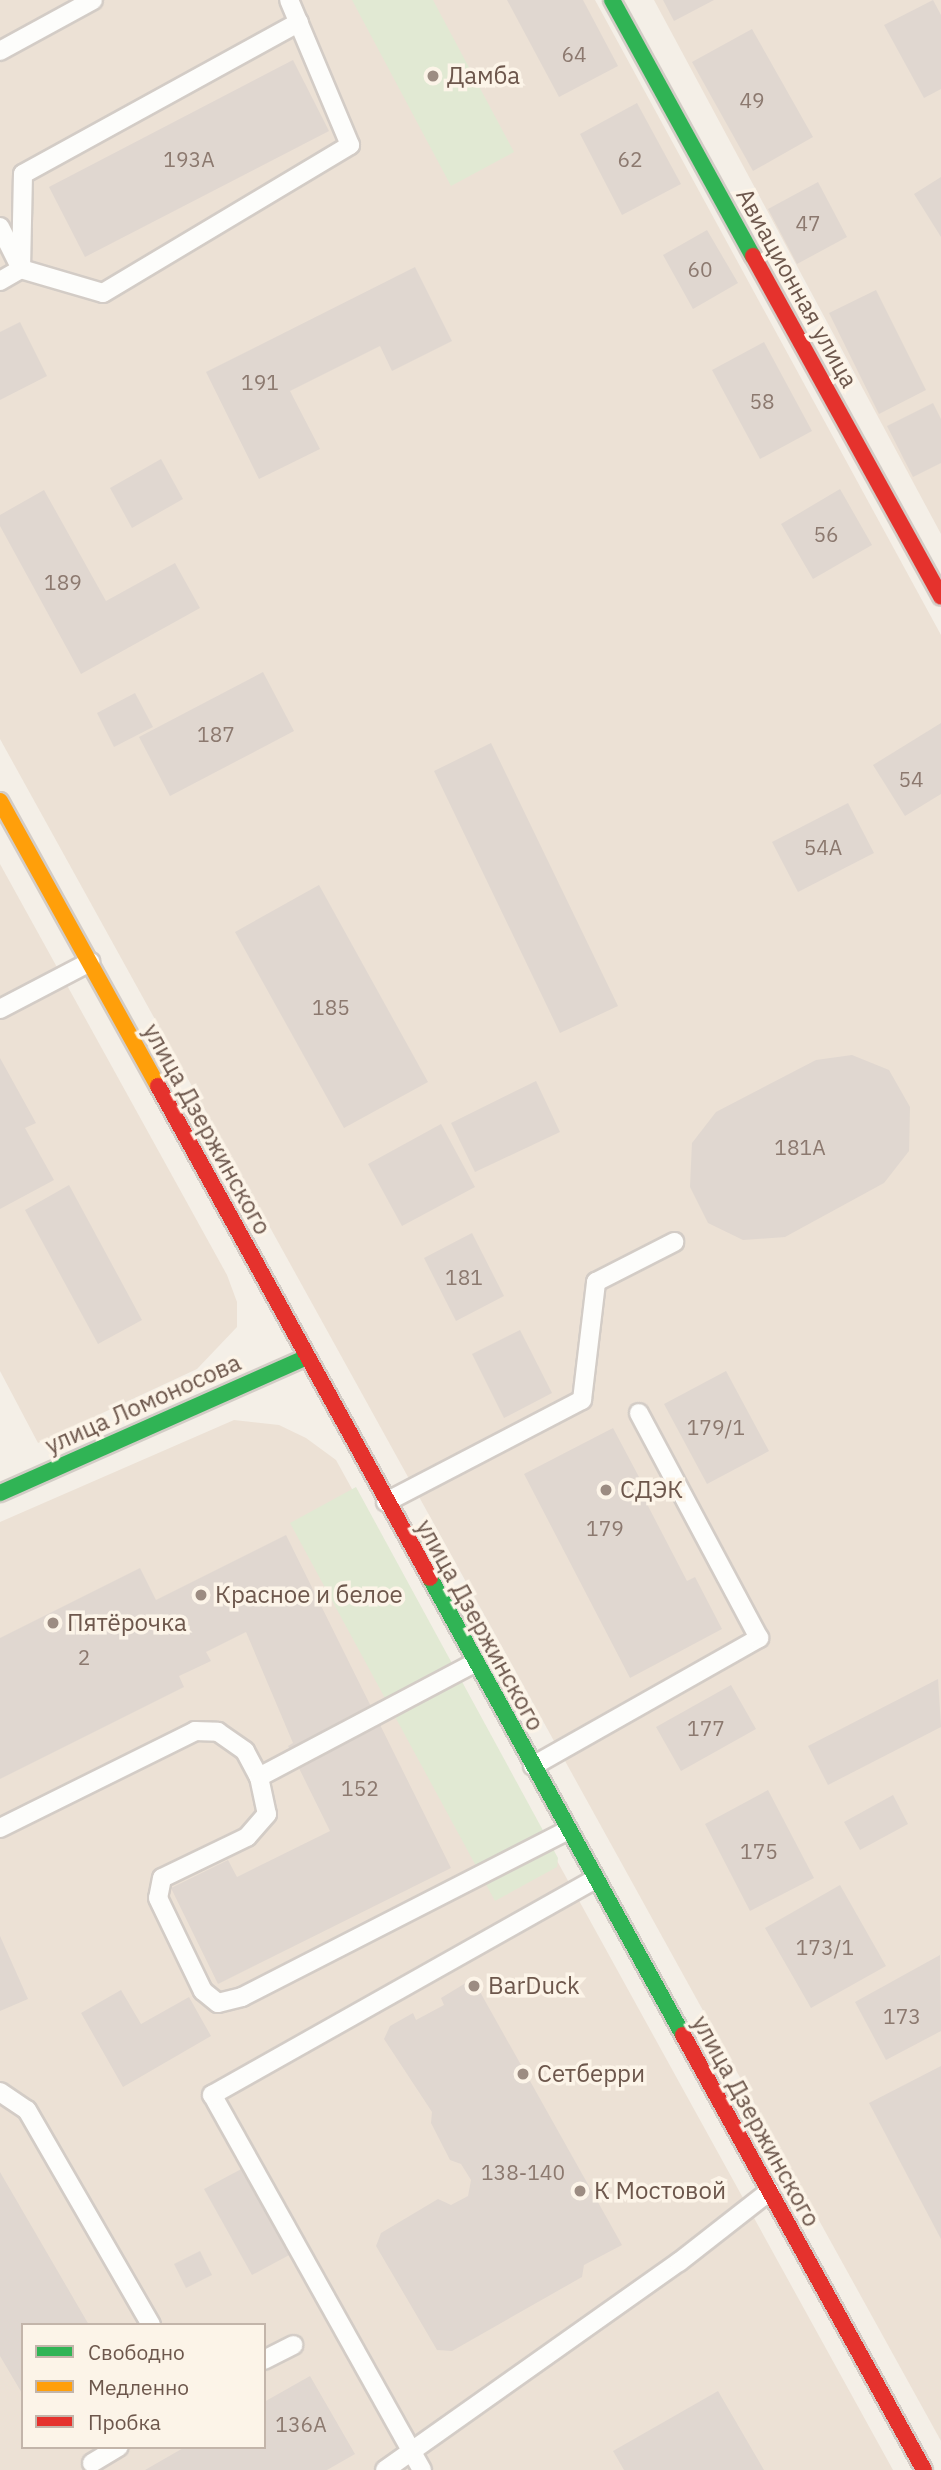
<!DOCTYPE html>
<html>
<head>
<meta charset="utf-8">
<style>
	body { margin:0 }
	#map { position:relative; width:941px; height:2470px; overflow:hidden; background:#f4efe7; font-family:"IBM Plex Sans",sans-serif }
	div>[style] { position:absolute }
	.residential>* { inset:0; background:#ece1d5 }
	.green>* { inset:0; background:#e1e9d3 }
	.building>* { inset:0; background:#e0d7d0 }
	.roads { filter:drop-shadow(2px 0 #d3ccc6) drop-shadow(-2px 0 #d3ccc6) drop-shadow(0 2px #d3ccc6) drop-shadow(0 -2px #d3ccc6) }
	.lane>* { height:18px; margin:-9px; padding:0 9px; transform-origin:9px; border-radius:9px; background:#fdfdfb }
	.fast>* { height:16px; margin:-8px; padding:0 8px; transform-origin:8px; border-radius:8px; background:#30b455 }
	.slow>* { height:16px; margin:-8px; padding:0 8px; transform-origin:8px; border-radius:8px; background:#ff9f0a }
	.jam>* { height:16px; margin:-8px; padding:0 8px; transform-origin:8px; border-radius:8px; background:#e5322d }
	.dots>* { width:19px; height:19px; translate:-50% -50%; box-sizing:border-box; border:4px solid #fcf4e8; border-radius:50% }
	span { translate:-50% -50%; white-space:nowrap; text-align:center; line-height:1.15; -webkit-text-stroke:7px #fcf4e8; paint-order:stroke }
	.number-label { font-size:21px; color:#8c796f }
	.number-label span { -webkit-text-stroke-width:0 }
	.poi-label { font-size:24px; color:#6d574c }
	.left { translate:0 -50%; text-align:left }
	.street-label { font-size:24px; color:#6d574c }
	.legend { position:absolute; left:21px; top:2323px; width:245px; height:126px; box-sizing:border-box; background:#fcf4e8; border:2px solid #c3b5aa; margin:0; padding:9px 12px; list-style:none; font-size:21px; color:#6d574c }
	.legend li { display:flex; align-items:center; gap:14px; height:35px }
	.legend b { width:35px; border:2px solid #c3b5aa }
</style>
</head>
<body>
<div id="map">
	<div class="residential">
		<div style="clip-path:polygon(0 0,595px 0,941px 635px,941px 2441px,0 739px)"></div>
		<div style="clip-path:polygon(654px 0,941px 0,941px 534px)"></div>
		<div style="clip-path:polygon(0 864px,227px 1275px,237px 1302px,237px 1327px,197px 1369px,38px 1443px,0 1371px)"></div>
		<div style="clip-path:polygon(evenodd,234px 1420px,279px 1425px,306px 1438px,336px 1460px,893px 2470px,0 2470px,0 1522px,234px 1420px,23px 2325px,264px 2325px,264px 2447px,23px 2447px,23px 2325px)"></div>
	</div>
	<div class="green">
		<div style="clip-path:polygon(352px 0,433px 0,514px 152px,451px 186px)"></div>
		<div style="clip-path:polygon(356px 1487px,558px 1858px,557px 1867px,495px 1901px,290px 1523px)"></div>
	</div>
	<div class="building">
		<div style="clip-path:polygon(507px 0,583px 0,618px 66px,559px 97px)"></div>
		<div style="clip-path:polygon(663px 0,714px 0,674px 21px)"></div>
		<div style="clip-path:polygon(933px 0,941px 15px,941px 89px,924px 98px,884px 25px)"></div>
		<div style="clip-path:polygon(752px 29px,813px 137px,753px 171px,692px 62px)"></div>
		<div style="clip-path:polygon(293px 60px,329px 131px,85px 257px,49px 187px)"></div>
		<div style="clip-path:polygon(637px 103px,681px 184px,622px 215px,580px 134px)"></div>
		<div style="clip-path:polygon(941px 177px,941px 237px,914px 194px)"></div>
		<div style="clip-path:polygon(818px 182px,847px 237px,797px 264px,768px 209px)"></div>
		<div style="clip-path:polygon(707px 230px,738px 283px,693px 309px,663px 255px)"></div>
		<div style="clip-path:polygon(415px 267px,452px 341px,392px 371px,380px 346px,290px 391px,320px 449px,259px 479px,206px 372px)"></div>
		<div style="clip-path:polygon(876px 290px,926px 390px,879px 414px,829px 313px)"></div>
		<div style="clip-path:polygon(20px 322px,47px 376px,0 400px,0 332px)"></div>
		<div style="clip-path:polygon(764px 342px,812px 431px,760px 459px,712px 370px)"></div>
		<div style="clip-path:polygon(933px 403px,941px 419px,941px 463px,913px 477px,887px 426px)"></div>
		<div style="clip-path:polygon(161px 459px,183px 499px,132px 528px,110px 488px)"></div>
		<div style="clip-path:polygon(840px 489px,872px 545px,813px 579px,781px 524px)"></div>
		<div style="clip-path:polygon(44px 490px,106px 601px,175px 563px,200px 608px,81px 674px,0 526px,0 515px)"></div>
		<div style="clip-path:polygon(263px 672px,294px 731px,170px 796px,139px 737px)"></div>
		<div style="clip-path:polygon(135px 693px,153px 727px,114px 747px,97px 713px)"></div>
		<div style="clip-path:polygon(941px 723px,941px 794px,905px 816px,873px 765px)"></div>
		<div style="clip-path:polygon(491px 743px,618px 1006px,560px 1033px,434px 771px)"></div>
		<div style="clip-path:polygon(848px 803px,874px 853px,798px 892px,772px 842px)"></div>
		<div style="clip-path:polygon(319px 885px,428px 1082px,344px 1128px,235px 932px)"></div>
		<div style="clip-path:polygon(852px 1055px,889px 1070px,910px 1107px,909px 1151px,884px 1183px,785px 1237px,743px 1240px,708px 1223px,690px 1187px,692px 1143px,716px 1112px,816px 1060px)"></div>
		<div style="clip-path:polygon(0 1058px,36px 1123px,25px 1128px,54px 1180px,0 1209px)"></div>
		<div style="clip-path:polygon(536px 1081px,560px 1132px,475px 1172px,451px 1123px)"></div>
		<div style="clip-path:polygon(441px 1124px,475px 1187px,402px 1226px,368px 1164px)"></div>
		<div style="clip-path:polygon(69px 1185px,142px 1320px,98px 1344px,25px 1210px)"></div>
		<div style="clip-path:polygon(472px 1233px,504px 1296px,456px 1321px,424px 1258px)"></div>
		<div style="clip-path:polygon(520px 1330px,552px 1393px,504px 1418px,472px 1354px)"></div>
		<div style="clip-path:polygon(726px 1371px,769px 1451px,707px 1484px,664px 1404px)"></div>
		<div style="clip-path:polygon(613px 1428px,639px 1477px,634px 1479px,687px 1581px,695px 1577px,722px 1629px,630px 1678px,524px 1474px)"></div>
		<div style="clip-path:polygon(286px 1535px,451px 1868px,218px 1984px,171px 1888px,228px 1860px,237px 1877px,330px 1831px,288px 1746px,293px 1743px,246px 1632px,206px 1652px,211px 1661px,179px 1676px,184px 1687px,0 1779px,0 1638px,140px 1568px,156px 1600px)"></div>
		<div style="clip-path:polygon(938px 1679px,941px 1727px,828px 1785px,808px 1746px)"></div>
		<div style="clip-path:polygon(731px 1685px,756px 1729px,681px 1771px,656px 1727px)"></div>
		<div style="clip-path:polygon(768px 1790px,814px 1878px,750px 1911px,705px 1824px)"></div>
		<div style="clip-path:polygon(893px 1795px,908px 1824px,860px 1850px,844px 1822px)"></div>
		<div style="clip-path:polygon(840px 1885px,886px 1966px,811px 2008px,765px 1928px)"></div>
		<div style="clip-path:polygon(0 1936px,28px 1999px,0 2011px)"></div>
		<div style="clip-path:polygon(940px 1955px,941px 2031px,886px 2060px,855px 2002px)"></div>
		<div style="clip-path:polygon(469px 1981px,475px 1983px,622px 2245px,584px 2265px,582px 2277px,452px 2351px,437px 2350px,376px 2246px,381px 2233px,438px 2199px,451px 2205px,468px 2196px,471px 2180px,461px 2164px,450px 2160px,431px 2123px,432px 2112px,384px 2039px,390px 2026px,413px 2013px,416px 2020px,444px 2005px,441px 1998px)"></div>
		<div style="clip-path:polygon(121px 1990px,141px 2024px,189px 1997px,211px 2036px,123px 2087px,81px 2013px)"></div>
		<div style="clip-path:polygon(941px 2066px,941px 2239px,869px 2103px)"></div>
		<div style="clip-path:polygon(245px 2167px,293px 2253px,252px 2275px,204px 2189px)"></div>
		<div style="clip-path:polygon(0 2172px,89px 2325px,23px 2325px,23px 2395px,0 2356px)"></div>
		<div style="clip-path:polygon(200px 2251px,212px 2275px,186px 2288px,174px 2264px)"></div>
		<div style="clip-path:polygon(310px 2376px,355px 2454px,327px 2470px,145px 2470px,185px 2447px,264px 2447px,264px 2402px)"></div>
		<div style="clip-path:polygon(718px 2391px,764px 2470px,624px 2470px,613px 2451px)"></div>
	</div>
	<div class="roads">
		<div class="lane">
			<div style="left:0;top:51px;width:106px;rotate:-28.7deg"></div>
			<div style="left:0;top:227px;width:47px;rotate:63.4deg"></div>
			<div style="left:21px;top:269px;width:85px;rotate:16.3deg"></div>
			<div style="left:103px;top:293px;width:288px;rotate:-30.9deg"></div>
			<div style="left:350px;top:145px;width:157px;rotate:-112.8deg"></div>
			<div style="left:0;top:281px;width:24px;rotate:-30deg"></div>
			<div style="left:21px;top:269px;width:95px;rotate:-88.8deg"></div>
			<div style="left:23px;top:174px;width:315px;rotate:-28.8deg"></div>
			<div style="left:0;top:1009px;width:102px;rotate:-27.6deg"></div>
			<div style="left:386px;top:1502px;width:221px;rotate:-27.5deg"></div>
			<div style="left:582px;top:1400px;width:119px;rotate:-83.2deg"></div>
			<div style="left:596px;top:1282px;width:88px;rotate:-27.1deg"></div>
			<div style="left:533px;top:1766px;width:260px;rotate:-29.5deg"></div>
			<div style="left:759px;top:1638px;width:255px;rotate:-118.1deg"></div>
			<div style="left:259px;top:1777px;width:38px;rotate:78deg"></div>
			<div style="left:267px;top:1814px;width:30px;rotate:131deg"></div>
			<div style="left:247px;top:1837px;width:94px;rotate:154.2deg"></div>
			<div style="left:162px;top:1878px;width:20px;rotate:101deg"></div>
			<div style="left:158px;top:1898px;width:103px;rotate:64.2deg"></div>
			<div style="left:203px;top:1991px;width:19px;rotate:39deg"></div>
			<div style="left:218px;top:2003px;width:25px;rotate:-14deg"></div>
			<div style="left:242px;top:1997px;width:366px;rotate:-27.1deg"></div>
			<div style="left:0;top:1828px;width:218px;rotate:-26.4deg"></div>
			<div style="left:195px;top:1731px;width:23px;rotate:2deg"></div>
			<div style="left:218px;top:1732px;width:33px;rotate:35deg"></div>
			<div style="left:245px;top:1751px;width:30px;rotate:62deg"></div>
			<div style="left:259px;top:1777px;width:243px;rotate:-27.9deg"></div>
			<div style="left:0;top:2092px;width:32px;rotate:34deg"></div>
			<div style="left:27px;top:2110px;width:248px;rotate:60deg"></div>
			<div style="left:264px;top:2360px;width:33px;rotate:-27deg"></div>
			<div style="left:92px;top:2463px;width:31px;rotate:-31deg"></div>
			<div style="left:385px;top:2470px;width:360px;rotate:-35.3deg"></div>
			<div style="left:679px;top:2262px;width:115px;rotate:-38deg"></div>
			<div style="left:422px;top:2470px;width:430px;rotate:-119.2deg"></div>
			<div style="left:212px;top:2095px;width:440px;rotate:-29.4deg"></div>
		</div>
		<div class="fast">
			<div style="left:612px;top:0;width:292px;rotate:61.2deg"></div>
			<div style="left:0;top:1493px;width:334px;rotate:-23.9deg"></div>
			<div style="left:430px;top:1578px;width:522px;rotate:61.03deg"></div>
		</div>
		<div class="slow">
			<div style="left:0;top:801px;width:326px;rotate:61deg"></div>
		</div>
		<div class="jam">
			<div style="left:753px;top:256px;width:389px;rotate:61.1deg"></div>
			<div style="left:158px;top:1086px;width:562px;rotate:61.06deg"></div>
			<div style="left:683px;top:2035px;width:497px;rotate:61deg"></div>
		</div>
	</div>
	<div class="dots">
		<div style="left:433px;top:76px;background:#9c8c82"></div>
		<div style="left:606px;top:1490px;background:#9c8c82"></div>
		<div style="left:201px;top:1595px;background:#9c8c82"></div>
		<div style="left:53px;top:1623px;background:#9c8c82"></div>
		<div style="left:474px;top:1986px;background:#9c8c82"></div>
		<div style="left:523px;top:2074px;background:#9c8c82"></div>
		<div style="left:580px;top:2191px;background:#9c8c82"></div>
	</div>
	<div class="number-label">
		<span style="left:574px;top:54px">64</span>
		<span style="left:752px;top:100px">49</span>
		<span style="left:189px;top:159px">193А</span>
		<span style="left:630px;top:159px">62</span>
		<span style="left:808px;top:223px">47</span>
		<span style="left:700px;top:269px">60</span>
		<span style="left:260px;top:382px">191</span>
		<span style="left:762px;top:401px">58</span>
		<span style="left:826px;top:534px">56</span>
		<span style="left:63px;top:582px">189</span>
		<span style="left:216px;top:734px">187</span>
		<span style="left:911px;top:779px">54</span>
		<span style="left:823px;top:847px">54А</span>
		<span style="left:331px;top:1007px">185</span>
		<span style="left:800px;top:1147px">181А</span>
		<span style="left:464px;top:1277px">181</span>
		<span style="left:716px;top:1427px">179/1</span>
		<span style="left:605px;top:1528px">179</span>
		<span style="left:84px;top:1657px">2</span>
		<span style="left:706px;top:1728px">177</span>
		<span style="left:360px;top:1788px">152</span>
		<span style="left:759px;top:1851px">175</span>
		<span style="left:825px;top:1947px">173/1</span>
		<span style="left:902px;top:2016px">173</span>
		<span style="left:523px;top:2172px">138-140</span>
		<span style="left:301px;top:2424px">136А</span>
	</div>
	<div class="poi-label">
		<span class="left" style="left:447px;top:76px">Дамба</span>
		<span class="left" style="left:620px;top:1490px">СДЭК</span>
		<span class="left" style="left:215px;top:1595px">Красное и белое</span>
		<span class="left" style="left:67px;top:1623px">Пятёрочка</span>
		<span class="left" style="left:488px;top:1986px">BarDuck</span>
		<span class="left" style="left:537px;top:2074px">Сетберри</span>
		<span class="left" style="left:594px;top:2191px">К Мостовой</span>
	</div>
	<div class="street-label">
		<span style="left:797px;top:288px;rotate:61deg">Авиационная улица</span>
		<span style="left:207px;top:1129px;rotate:61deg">улица Дзержинского</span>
		<span style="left:143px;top:1404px;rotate:-24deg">улица Ломоносова</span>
		<span style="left:480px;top:1625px;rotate:61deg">улица Дзержинского</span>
		<span style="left:756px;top:2121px;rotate:61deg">улица Дзержинского</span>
	</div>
	<ul class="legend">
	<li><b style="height:9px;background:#30b455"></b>Свободно</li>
	<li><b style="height:9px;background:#ff9f0a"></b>Медленно</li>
	<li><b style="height:9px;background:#e5322d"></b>Пробка</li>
	</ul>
</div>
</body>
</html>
